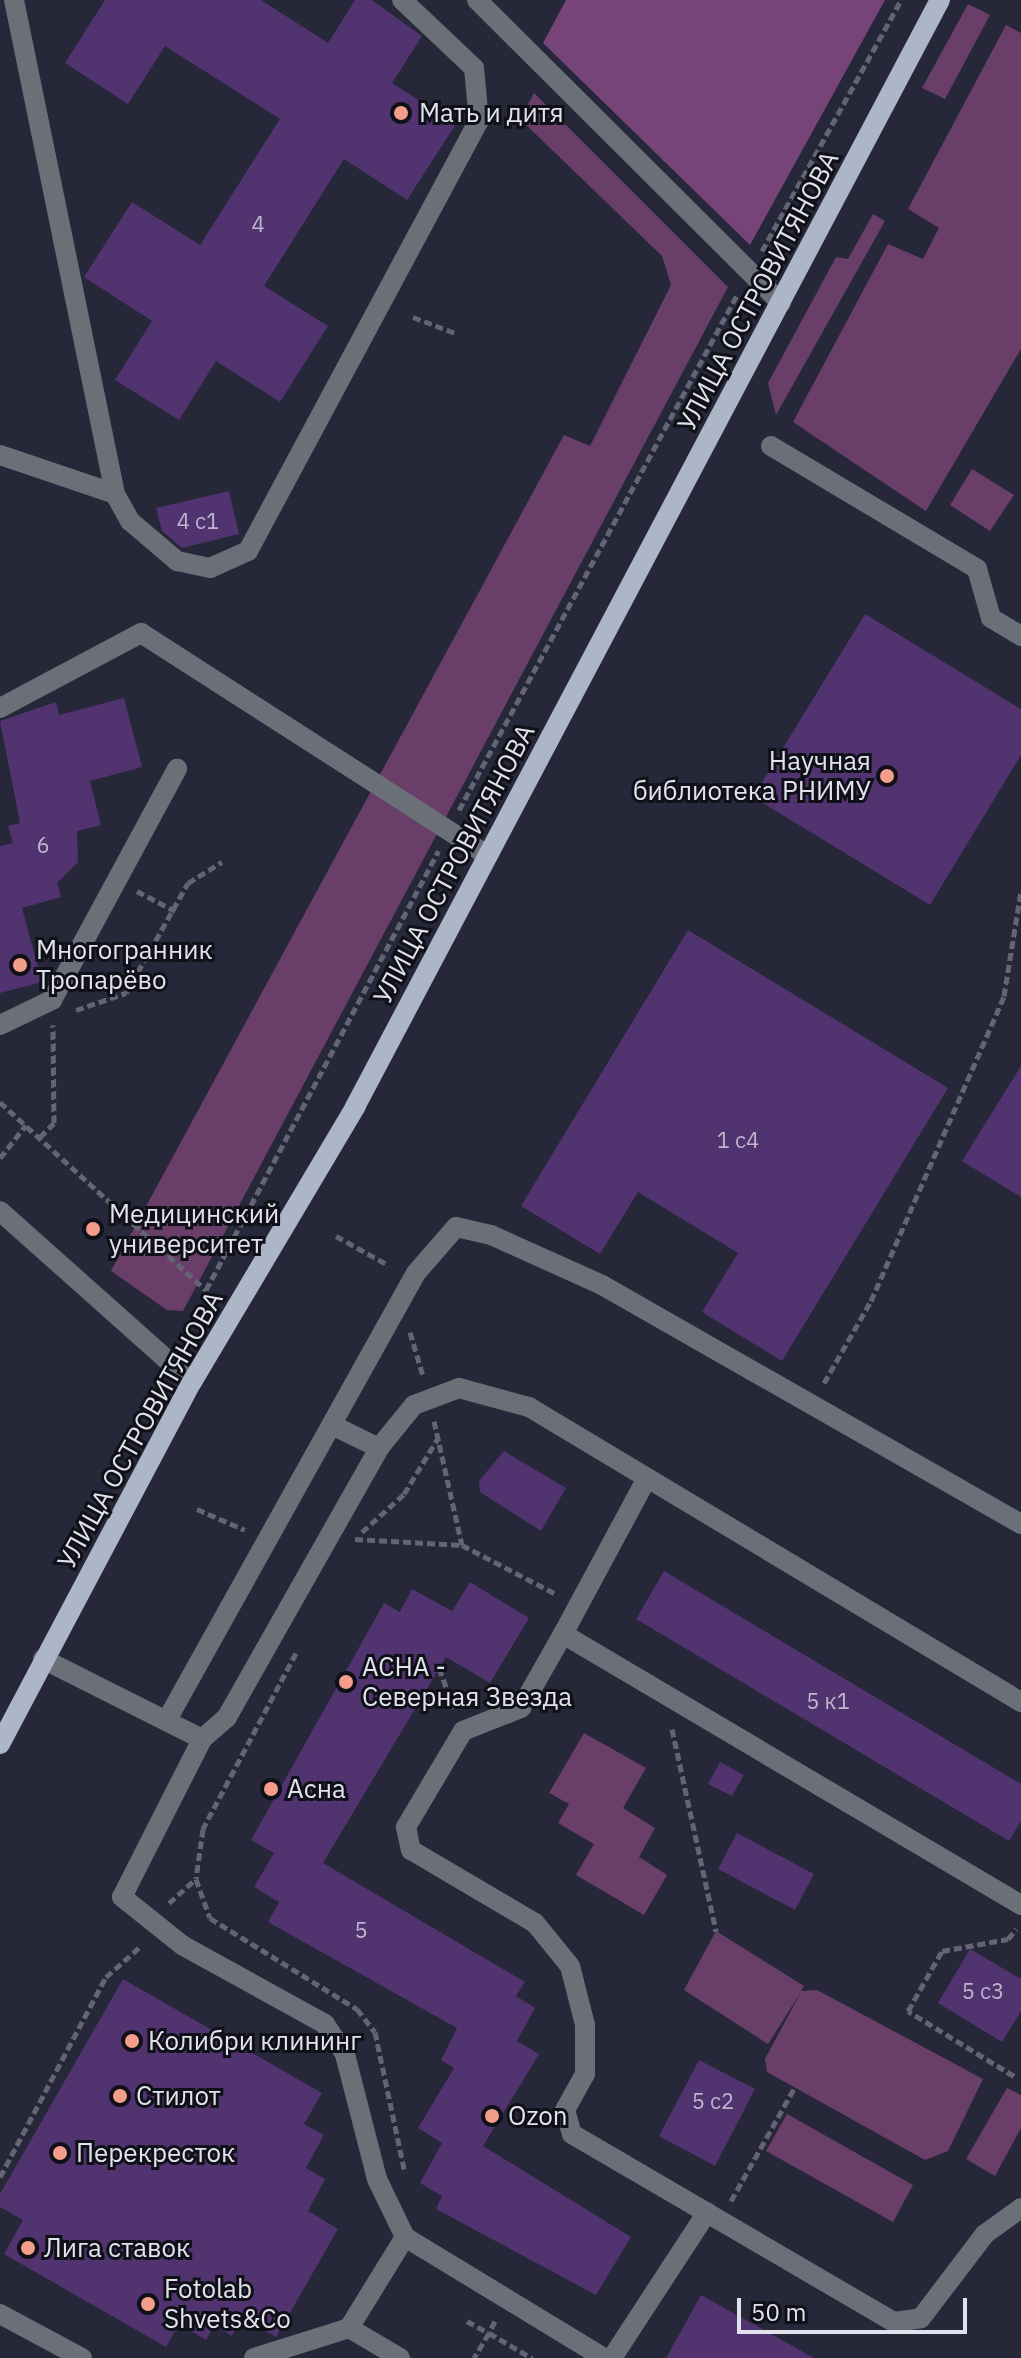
<!DOCTYPE html>
<html>
<head>
<meta charset="utf-8">
<style>
	body { margin:0 }
	#map { position:relative; width:1021px; height:2358px; overflow:hidden; background:#262738; font-family:"IBM Plex Sans",sans-serif }
	div>[style] { position:absolute }
	.green>* { inset:0; background:#693f6a }
	.forest>* { inset:0; background:#774479 }
	.building>* { inset:0; background:#50336f }
	.path>* { height:5px; margin-top:-2.5px; transform-origin:0; background:repeating-linear-gradient(90deg,#646574 0 8px,transparent 0 12px) }
	.minor>* { height:20px; margin:-10px; padding:0 10px; transform-origin:10px; border-radius:10px; background:#6b6f77 }
	.major>* { height:20px; margin:-10px; padding:0 10px; transform-origin:10px; border-radius:10px; background:#acb6c7 }
	.dots>* { width:22px; height:22px; translate:-50% -50%; box-sizing:border-box; border:4px solid #101118; border-radius:50% }
	span { translate:-50% -50%; white-space:nowrap; text-align:center; line-height:1.15; -webkit-text-stroke:6px #101118; paint-order:stroke }
	.number-label { font-size:22px; color:#bdb6ce }
	.number-label span { -webkit-text-stroke-width:0 }
	.poi-label { font-size:26px; color:#e1e2ed }
	.left { translate:0 -50%; text-align:left }
	.right { translate:-100% -50%; text-align:right }
	.street-label { font-size:26px; color:#e1e2ed }
	.scale { position:absolute; left:737px; top:2298px; width:230px; height:36px; box-sizing:border-box; border:4px solid #e1e2ed; border-top:0; padding-left:10px; font-size:24px; line-height:28px; white-space:nowrap; color:#e1e2ed; -webkit-text-stroke:6px #101118; paint-order:stroke }
</style>
</head>
<body>
<div id="map">
	<div class="green">
		<div style="clip-path:polygon(968px 4px,990px 15px,945px 99px,922px 88px)"></div>
		<div style="clip-path:polygon(1006px 25px,1021px 33px,1021px 349px,926px 511px,793px 422px,888px 244px,923px 259px,939px 228px,908px 209px)"></div>
		<div style="clip-path:polygon(534px 93px,728px 287px,183px 1311px,167px 1310px,111px 1271px,564px 435px,590px 446px,671px 285px,662px 256px,520px 119px)"></div>
		<div style="clip-path:polygon(873px 214px,885px 221px,776px 415px,768px 383px,836px 257px,848px 259px)"></div>
		<div style="clip-path:polygon(972px 469px,1014px 495px,990px 531px,950px 505px)"></div>
		<div style="clip-path:polygon(584px 1733px,646px 1768px,623px 1808px,655px 1828px,639px 1857px,667px 1875px,644px 1915px,576px 1875px,594px 1844px,558px 1823px,569px 1804px,549px 1793px)"></div>
		<div style="clip-path:polygon(716px 1931px,804px 1986px,801px 1991px,817px 1990px,983px 2079px,948px 2151px,925px 2160px,767px 2072px,765px 2059px,801px 1992px,768px 2044px,684px 1990px)"></div>
		<div style="clip-path:polygon(1007px 2088px,1021px 2095px,1021px 2128px,995px 2176px,966px 2159px)"></div>
		<div style="clip-path:polygon(787px 2114px,913px 2185px,893px 2222px,766px 2151px)"></div>
	</div>
	<div class="forest">
		<div style="clip-path:polygon(566px 0,885px 0,750px 245px,543px 43px)"></div>
	</div>
	<div class="building">
		<div style="clip-path:polygon(105px 0,261px 0,328px 43px,355px 0,372px 0,422px 36px,392px 83px,456px 124px,407px 200px,344px 159px,264px 286px,328px 326px,280px 402px,216px 361px,179px 420px,115px 380px,152px 321px,84px 277px,132px 202px,200px 245px,280px 119px,165px 46px,128px 104px,65px 63px)"></div>
		<div style="clip-path:polygon(229px 491px,239px 534px,182px 548px,162px 531px,156px 508px)"></div>
		<div style="clip-path:polygon(865px 614px,1021px 709px,1021px 755px,930px 905px,753px 797px)"></div>
		<div style="clip-path:polygon(124px 698px,142px 767px,90px 781px,101px 825px,77px 831px,78px 862px,57px 883px,61px 897px,22px 908px,42px 982px,0 993px,0 846px,13px 843px,8px 826px,20px 823px,0 721px,56px 702px,59px 715px)"></div>
		<div style="clip-path:polygon(688px 930px,948px 1088px,782px 1361px,702px 1312px,738px 1253px,638px 1192px,600px 1254px,521px 1206px)"></div>
		<div style="clip-path:polygon(1021px 1066px,1021px 1197px,962px 1161px)"></div>
		<div style="clip-path:polygon(504px 1451px,566px 1488px,541px 1531px,480px 1492px,479px 1481px)"></div>
		<div style="clip-path:polygon(664px 1571px,1021px 1784px,1021px 1821px,1009px 1841px,636px 1619px)"></div>
		<div style="clip-path:polygon(470px 1582px,529px 1618px,490px 1683px,446px 1657px,323px 1863px,525px 1982px,516px 1996px,535px 2008px,517px 2041px,539px 2054px,483px 2146px,631px 2237px,596px 2295px,436px 2209px,442px 2196px,420px 2183px,442px 2143px,418px 2128px,454px 2068px,441px 2060px,457px 2028px,268px 1922px,279px 1902px,254px 1887px,274px 1853px,251px 1840px,384px 1603px,400px 1612px,412px 1589px,452px 1611px)"></div>
		<div style="clip-path:polygon(720px 1762px,744px 1775px,732px 1796px,708px 1784px)"></div>
		<div style="clip-path:polygon(737px 1833px,814px 1874px,795px 1910px,718px 1869px)"></div>
		<div style="clip-path:polygon(970px 1949px,1021px 1979px,1021px 2011px,1002px 2042px,938px 2003px)"></div>
		<div style="clip-path:polygon(123px 1979px,322px 2093px,304px 2124px,324px 2135px,306px 2168px,325px 2179px,308px 2211px,338px 2229px,276px 2337px,242px 2318px,232px 2336px,214px 2325px,206px 2340px,179px 2324px,166px 2347px,4px 2254px,23px 2220px,0 2207px,0 2194px)"></div>
		<div style="clip-path:polygon(699px 2060px,755px 2089px,715px 2166px,659px 2136px)"></div>
		<div style="clip-path:polygon(701px 2295px,814px 2358px,666px 2358px)"></div>
	</div>
	<div class="path">
		<div style="left:762px;top:251px;width:287px;rotate:-61deg"></div>
		<div style="left:413px;top:317px;width:48px;rotate:20.7deg"></div>
		<div style="left:459px;top:810px;width:585px;rotate:-61.64deg"></div>
		<div style="left:137px;top:891px;width:43px;rotate:27.8deg"></div>
		<div style="left:76px;top:1010px;width:53px;rotate:-18.8deg"></div>
		<div style="left:126px;top:993px;width:126px;rotate:-60.6deg"></div>
		<div style="left:188px;top:883px;width:40px;rotate:-32deg"></div>
		<div style="left:0;top:1102px;width:279px;rotate:42.4deg"></div>
		<div style="left:206px;top:1290px;width:497px;rotate:-62.1deg"></div>
		<div style="left:40px;top:1137px;width:20px;rotate:-45deg"></div>
		<div style="left:54px;top:1123px;width:98px;rotate:-90.6deg"></div>
		<div style="left:0;top:1158px;width:42px;rotate:-51.8deg"></div>
		<div style="left:336px;top:1236px;width:60px;rotate:29.1deg"></div>
		<div style="left:410px;top:1332px;width:46px;rotate:73.5deg"></div>
		<div style="left:824px;top:1383px;width:95px;rotate:-60.2deg"></div>
		<div style="left:871px;top:1301px;width:333px;rotate:-66.4deg"></div>
		<div style="left:1004px;top:996px;width:106px;rotate:-80.8deg"></div>
		<div style="left:434px;top:1421px;width:127px;rotate:77.3deg"></div>
		<div style="left:197px;top:1509px;width:52px;rotate:23.6deg"></div>
		<div style="left:362px;top:1532px;width:57px;rotate:-42.1deg"></div>
		<div style="left:404px;top:1494px;width:66px;rotate:-58.7deg"></div>
		<div style="left:355px;top:1539px;width:107px;rotate:3.2deg"></div>
		<div style="left:462px;top:1545px;width:106px;rotate:27.5deg"></div>
		<div style="left:296px;top:1653px;width:199px;rotate:117.9deg"></div>
		<div style="left:203px;top:1829px;width:50px;rotate:98deg"></div>
		<div style="left:196px;top:1879px;width:41px;rotate:70.3deg"></div>
		<div style="left:210px;top:1918px;width:173px;rotate:31.8deg"></div>
		<div style="left:357px;top:2009px;width:29px;rotate:52deg"></div>
		<div style="left:375px;top:2032px;width:144px;rotate:78deg"></div>
		<div style="left:439px;top:1668px;width:43px;rotate:69.4deg"></div>
		<div style="left:672px;top:1729px;width:207px;rotate:77.7deg"></div>
		<div style="left:169px;top:1903px;width:36px;rotate:-42deg"></div>
		<div style="left:1014px;top:2076px;width:124px;rotate:-148.5deg"></div>
		<div style="left:908px;top:2011px;width:69px;rotate:-60.5deg"></div>
		<div style="left:942px;top:1951px;width:67px;rotate:-10.3deg"></div>
		<div style="left:1008px;top:1939px;width:13px;rotate:-51deg"></div>
		<div style="left:0;top:2177px;width:226px;rotate:-62.1deg"></div>
		<div style="left:106px;top:1977px;width:48px;rotate:-41.6deg"></div>
		<div style="left:731px;top:2201px;width:131px;rotate:-60.7deg"></div>
		<div style="left:467px;top:2321px;width:25px;rotate:29deg"></div>
		<div style="left:489px;top:2333px;width:29px;rotate:121deg"></div>
		<div style="left:495px;top:2321px;width:13px;rotate:117deg"></div>
		<div style="left:489px;top:2333px;width:50px;rotate:30.2deg"></div>
	</div>
	<div class="minor">
		<div style="left:14px;top:0;width:504px;rotate:78.44deg"></div>
		<div style="left:477px;top:0;width:429px;rotate:44.9deg"></div>
		<div style="left:771px;top:446px;width:240px;rotate:30.8deg"></div>
		<div style="left:977px;top:569px;width:51px;rotate:74.1deg"></div>
		<div style="left:991px;top:618px;width:35px;rotate:31deg"></div>
		<div style="left:0;top:455px;width:121px;rotate:18.7deg"></div>
		<div style="left:115px;top:494px;width:31px;rotate:61deg"></div>
		<div style="left:130px;top:521px;width:62px;rotate:40.4deg"></div>
		<div style="left:177px;top:561px;width:34px;rotate:12deg"></div>
		<div style="left:210px;top:568px;width:42px;rotate:-24.1deg"></div>
		<div style="left:248px;top:551px;width:488px;rotate:-61.8deg"></div>
		<div style="left:479px;top:121px;width:53px;rotate:-95.4deg"></div>
		<div style="left:474px;top:68px;width:99px;rotate:-136.6deg"></div>
		<div style="left:0;top:708px;width:160px;rotate:-28deg"></div>
		<div style="left:141px;top:633px;width:412px;rotate:32.7deg"></div>
		<div style="left:0;top:1025px;width:58px;rotate:-25.7deg"></div>
		<div style="left:52px;top:1000px;width:263px;rotate:-61.6deg"></div>
		<div style="left:0;top:1211px;width:257px;rotate:41.7deg"></div>
		<div style="left:332px;top:1425px;width:52px;rotate:26.1deg"></div>
		<div style="left:563px;top:1634px;width:177px;rotate:-61.7deg"></div>
		<div style="left:43px;top:1659px;width:178px;rotate:26.7deg"></div>
		<div style="left:168px;top:1718px;width:509px;rotate:-60.87deg"></div>
		<div style="left:416px;top:1273px;width:61px;rotate:-49deg"></div>
		<div style="left:456px;top:1227px;width:36px;rotate:13deg"></div>
		<div style="left:491px;top:1235px;width:122px;rotate:24.2deg"></div>
		<div style="left:602px;top:1285px;width:482px;rotate:29.7deg"></div>
		<div style="left:1021px;top:1905px;width:532px;rotate:-149.39deg"></div>
		<div style="left:563px;top:1634px;width:85px;rotate:119.6deg"></div>
		<div style="left:521px;top:1708px;width:62px;rotate:158.4deg"></div>
		<div style="left:463px;top:1731px;width:112px;rotate:120.7deg"></div>
		<div style="left:406px;top:1827px;width:24px;rotate:78deg"></div>
		<div style="left:411px;top:1850px;width:144px;rotate:30.5deg"></div>
		<div style="left:535px;top:1923px;width:55px;rotate:50.9deg"></div>
		<div style="left:570px;top:1966px;width:61px;rotate:75.7deg"></div>
		<div style="left:585px;top:2025px;width:49px;rotate:90deg"></div>
		<div style="left:585px;top:2074px;width:41px;rotate:119.1deg"></div>
		<div style="left:565px;top:2110px;width:25px;rotate:74deg"></div>
		<div style="left:572px;top:2134px;width:373px;rotate:30.3deg"></div>
		<div style="left:894px;top:2322px;width:27px;rotate:-8deg"></div>
		<div style="left:921px;top:2318px;width:106px;rotate:-52.7deg"></div>
		<div style="left:985px;top:2234px;width:44px;rotate:-35.8deg"></div>
		<div style="left:0;top:2314px;width:93px;rotate:28.2deg"></div>
		<div style="left:349px;top:2328px;width:107px;rotate:-58.4deg"></div>
		<div style="left:254px;top:2358px;width:100px;rotate:-17.5deg"></div>
		<div style="left:349px;top:2328px;width:59px;rotate:30.5deg"></div>
		<div style="left:604px;top:2358px;width:233px;rotate:-148.7deg"></div>
		<div style="left:405px;top:2237px;width:64px;rotate:-115.8deg"></div>
		<div style="left:377px;top:2179px;width:129px;rotate:-104.4deg"></div>
		<div style="left:345px;top:2054px;width:36px;rotate:-124deg"></div>
		<div style="left:325px;top:2024px;width:163px;rotate:-151.1deg"></div>
		<div style="left:182px;top:1945px;width:77px;rotate:-141.3deg"></div>
		<div style="left:122px;top:1897px;width:177px;rotate:-63.1deg"></div>
		<div style="left:202px;top:1739px;width:33px;rotate:-41deg"></div>
		<div style="left:227px;top:1717px;width:309px;rotate:-60.5deg"></div>
		<div style="left:379px;top:1448px;width:55px;rotate:-50.9deg"></div>
		<div style="left:414px;top:1405px;width:48px;rotate:-20.7deg"></div>
		<div style="left:459px;top:1388px;width:73px;rotate:15.2deg"></div>
		<div style="left:529px;top:1407px;width:574px;rotate:30.95deg"></div>
		<div style="left:612px;top:2358px;width:174px;rotate:-56.9deg"></div>
	</div>
	<div class="major">
		<div style="left:0;top:1744px;width:410px;rotate:-62.1deg"></div>
		<div style="left:192px;top:1382px;width:320px;rotate:-59.3deg"></div>
		<div style="left:355px;top:1107px;width:1252px;rotate:-62.15deg"></div>
	</div>
	<div class="dots">
		<div style="left:401px;top:113px;background:#f49d8d"></div>
		<div style="left:887px;top:776px;background:#f49d8d"></div>
		<div style="left:20px;top:965px;background:#f49d8d"></div>
		<div style="left:93px;top:1229px;background:#f49d8d"></div>
		<div style="left:346px;top:1682px;background:#f49d8d"></div>
		<div style="left:271px;top:1789px;background:#f49d8d"></div>
		<div style="left:132px;top:2041px;background:#f49d8d"></div>
		<div style="left:120px;top:2096px;background:#f49d8d"></div>
		<div style="left:492px;top:2116px;background:#f49d8d"></div>
		<div style="left:60px;top:2153px;background:#f49d8d"></div>
		<div style="left:28px;top:2248px;background:#f49d8d"></div>
		<div style="left:148px;top:2304px;background:#f49d8d"></div>
	</div>
	<div class="number-label">
		<span style="left:258px;top:224px">4</span>
		<span style="left:198px;top:521px">4 с1</span>
		<span style="left:43px;top:845px">6</span>
		<span style="left:738px;top:1140px">1 с4</span>
		<span style="left:828px;top:1701px">5 к1</span>
		<span style="left:361px;top:1930px">5</span>
		<span style="left:983px;top:1991px">5 с3</span>
		<span style="left:713px;top:2101px">5 с2</span>
	</div>
	<div class="poi-label">
		<span class="left" style="left:419px;top:113px">Мать и дитя</span>
		<span class="right" style="left:871px;top:776px">Научная<br>библиотека РНИМУ</span>
		<span class="left" style="left:36px;top:965px">Многогранник<br>Тропарёво</span>
		<span class="left" style="left:109px;top:1229px">Медицинский<br>университет</span>
		<span class="left" style="left:362px;top:1682px">АСНА -<br>Северная Звезда</span>
		<span class="left" style="left:287px;top:1789px">Асна</span>
		<span class="left" style="left:148px;top:2041px">Колибри клининг</span>
		<span class="left" style="left:136px;top:2096px">Стилот</span>
		<span class="left" style="left:508px;top:2116px">Ozon</span>
		<span class="left" style="left:76px;top:2153px">Перекресток</span>
		<span class="left" style="left:44px;top:2248px">Лига ставок</span>
		<span class="left" style="left:164px;top:2304px">Fotolab<br>Shvets&amp;Co</span>
	</div>
	<div class="street-label">
		<span style="left:758px;top:291px;rotate:-62deg">УЛИЦА ОСТРОВИТЯНОВА</span>
		<span style="left:454px;top:864px;rotate:-62deg">УЛИЦА ОСТРОВИТЯНОВА</span>
		<span style="left:140px;top:1430px;rotate:-61deg">УЛИЦА ОСТРОВИТЯНОВА</span>
	</div>
	<div class="scale">50 m</div>
</div>
</body>
</html>
